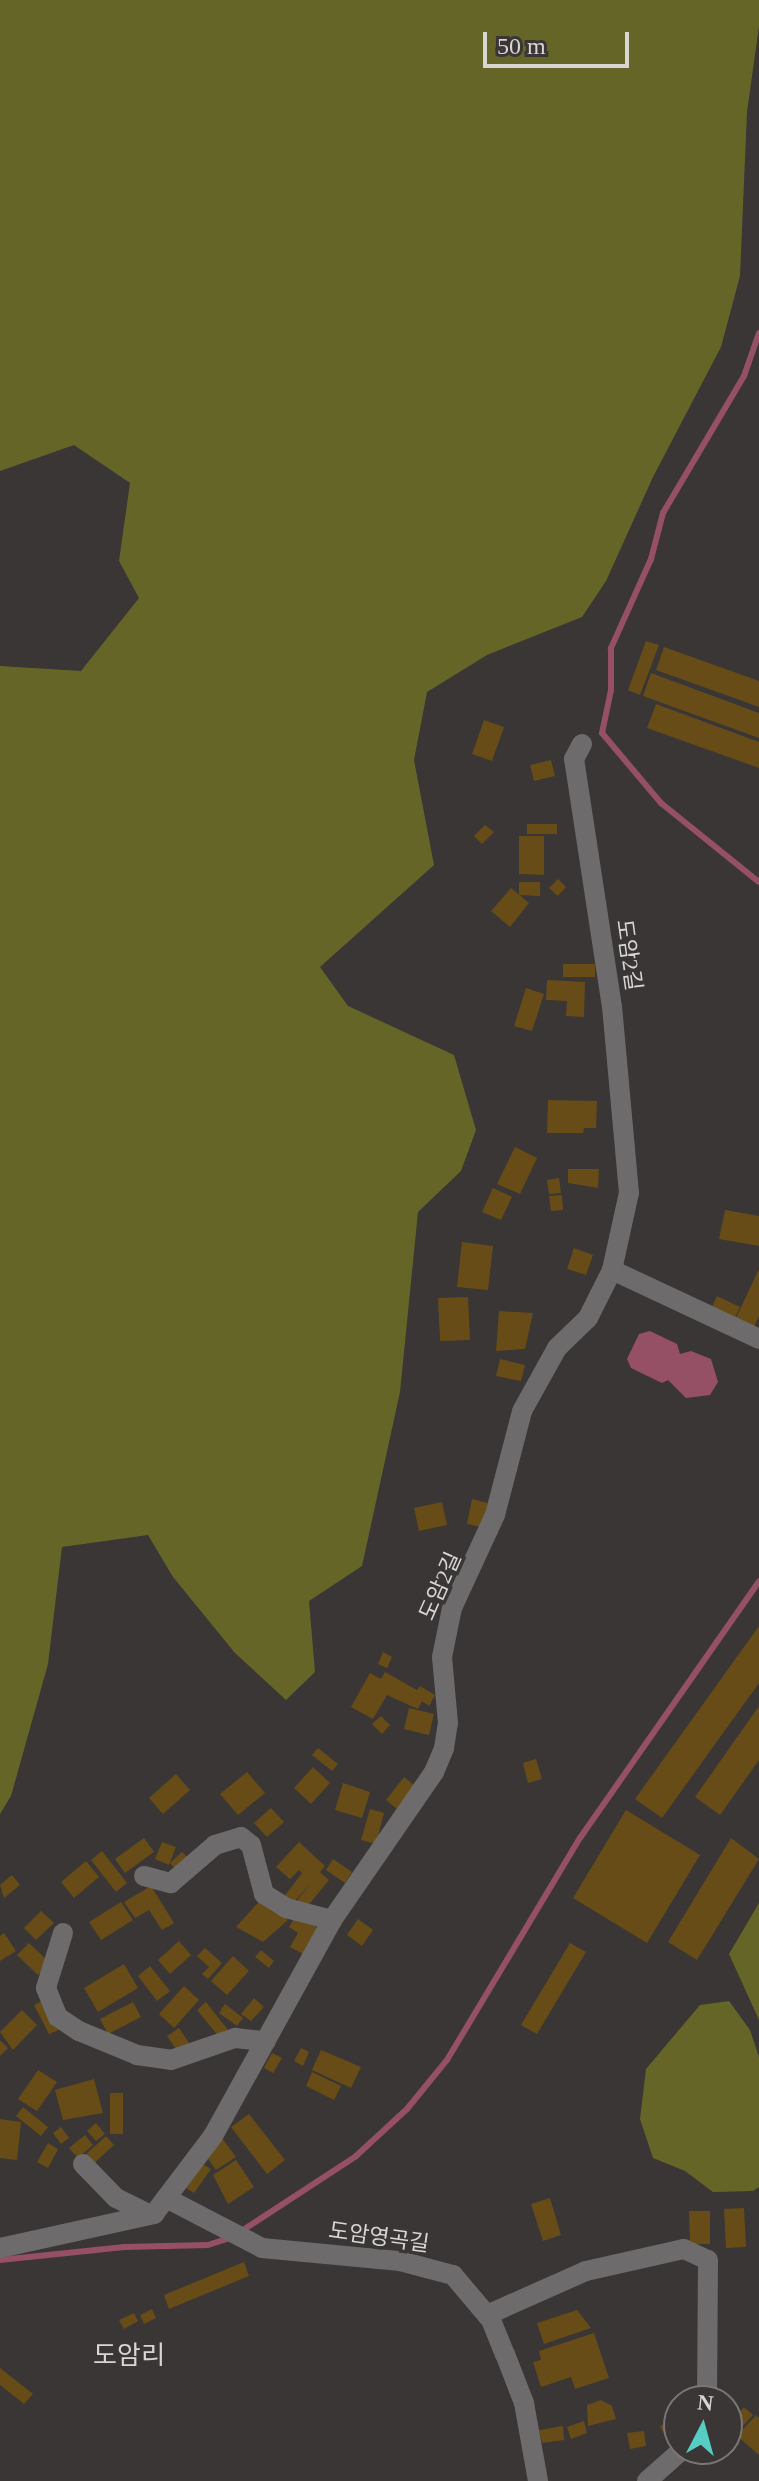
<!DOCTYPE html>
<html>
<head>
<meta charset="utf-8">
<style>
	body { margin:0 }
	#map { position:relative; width:759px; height:2481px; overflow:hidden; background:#393635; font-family:"Times New Roman","Noto Sans KR",serif }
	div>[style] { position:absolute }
	.green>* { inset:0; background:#666528 }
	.water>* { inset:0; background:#965065 }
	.stream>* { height:6px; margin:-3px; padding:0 3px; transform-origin:3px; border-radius:3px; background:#965065 }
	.building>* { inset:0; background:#674c17 }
	.minor>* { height:20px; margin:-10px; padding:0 10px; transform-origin:10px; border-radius:10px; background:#6d6b6b }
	span { translate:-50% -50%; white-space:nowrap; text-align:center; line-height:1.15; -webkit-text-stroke:7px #393635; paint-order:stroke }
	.street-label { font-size:22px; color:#d8d6d5 }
	.quarter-label { font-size:26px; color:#d8d6d5 }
	.north { position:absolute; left:663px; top:2385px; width:80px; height:80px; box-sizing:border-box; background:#393635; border:2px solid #797675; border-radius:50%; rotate:6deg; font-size:22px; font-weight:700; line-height:32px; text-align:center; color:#d8d6d5 }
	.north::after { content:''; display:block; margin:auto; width:28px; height:36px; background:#56cec4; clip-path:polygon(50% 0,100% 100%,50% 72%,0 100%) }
	.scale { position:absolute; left:483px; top:32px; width:146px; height:36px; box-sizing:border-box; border:4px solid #d8d6d5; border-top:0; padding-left:10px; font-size:24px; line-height:28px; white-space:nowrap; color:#d8d6d5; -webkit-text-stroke:6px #393635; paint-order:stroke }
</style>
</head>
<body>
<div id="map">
	<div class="green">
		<div style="clip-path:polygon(0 0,759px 0,759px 26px,747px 112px,740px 276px,721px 347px,653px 477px,606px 581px,582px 617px,487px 655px,427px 692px,414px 760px,434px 865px,320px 967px,348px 1006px,454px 1055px,476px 1130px,461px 1171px,418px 1212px,400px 1392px,362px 1566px,309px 1601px,315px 1672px,286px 1700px,235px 1653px,173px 1577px,148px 1535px,62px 1547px,48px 1664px,11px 1796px,0 1814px,0 666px,81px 671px,139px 598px,119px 561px,130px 483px,74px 445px,0 471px)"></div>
		<div style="clip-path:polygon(759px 1903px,759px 2020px,729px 1954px)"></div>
		<div style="clip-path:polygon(729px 2001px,750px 2030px,759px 2057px,759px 2187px,753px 2191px,713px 2192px,685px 2171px,653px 2158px,640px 2119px,646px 2069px,700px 2005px)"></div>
	</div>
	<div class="water">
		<div style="clip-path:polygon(650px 1331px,677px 1344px,680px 1354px,691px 1351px,711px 1359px,718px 1382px,710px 1395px,686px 1398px,668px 1380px,662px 1383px,631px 1368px,627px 1359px,639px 1334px)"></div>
	</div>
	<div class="stream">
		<div style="left:759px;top:333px;width:46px;rotate:109.2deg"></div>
		<div style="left:744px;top:376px;width:159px;rotate:120.6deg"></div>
		<div style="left:663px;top:513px;width:48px;rotate:104.6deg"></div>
		<div style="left:651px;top:559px;width:98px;rotate:114.2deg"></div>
		<div style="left:611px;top:648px;width:42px;rotate:90deg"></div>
		<div style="left:611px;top:690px;width:44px;rotate:101.8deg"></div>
		<div style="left:602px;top:733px;width:92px;rotate:49.9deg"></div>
		<div style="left:661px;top:803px;width:126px;rotate:38.9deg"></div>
		<div style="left:240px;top:2232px;width:139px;rotate:-33.2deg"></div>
		<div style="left:356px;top:2156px;width:69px;rotate:-42.7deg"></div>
		<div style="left:407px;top:2109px;width:63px;rotate:-50.8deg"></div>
		<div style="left:447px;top:2060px;width:259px;rotate:-59.1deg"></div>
		<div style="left:580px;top:1838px;width:313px;rotate:-55.1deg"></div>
		<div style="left:0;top:2260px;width:125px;rotate:-6deg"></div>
		<div style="left:124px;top:2247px;width:84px;rotate:-1.4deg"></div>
		<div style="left:208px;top:2245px;width:23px;rotate:-18deg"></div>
	</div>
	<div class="building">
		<div style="clip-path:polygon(646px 641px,659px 645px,640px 695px,628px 690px)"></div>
		<div style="clip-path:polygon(664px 647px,759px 681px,759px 707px,656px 670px)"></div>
		<div style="clip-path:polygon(651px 673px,759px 713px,759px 738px,643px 696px)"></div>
		<div style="clip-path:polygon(656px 704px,759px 742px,759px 768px,647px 728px)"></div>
		<div style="clip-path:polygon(484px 720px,504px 727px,492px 761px,472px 754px)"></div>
		<div style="clip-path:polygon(551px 760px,555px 776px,534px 781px,530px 765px)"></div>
		<div style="clip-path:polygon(527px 824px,557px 824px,557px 834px,527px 834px)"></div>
		<div style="clip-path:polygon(485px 825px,494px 832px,482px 844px,474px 836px)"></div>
		<div style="clip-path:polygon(519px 836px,544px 836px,544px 875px,519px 874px)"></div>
		<div style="clip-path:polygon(558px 879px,566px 887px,558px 896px,549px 888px)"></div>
		<div style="clip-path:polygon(519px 882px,540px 882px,540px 896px,519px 895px)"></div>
		<div style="clip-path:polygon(511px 888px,529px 903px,510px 927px,491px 911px)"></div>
		<div style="clip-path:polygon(563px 964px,595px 964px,595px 977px,563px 977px)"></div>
		<div style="clip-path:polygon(547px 980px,585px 982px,584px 1017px,566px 1016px,567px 1001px,546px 1000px)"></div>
		<div style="clip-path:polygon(526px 988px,544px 994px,532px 1031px,514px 1026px)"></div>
		<div style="clip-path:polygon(548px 1100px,597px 1101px,596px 1128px,584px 1128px,583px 1133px,547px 1133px)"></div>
		<div style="clip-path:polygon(515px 1147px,537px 1158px,520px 1194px,497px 1184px)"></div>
		<div style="clip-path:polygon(568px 1169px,599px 1169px,598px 1188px,568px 1183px)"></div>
		<div style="clip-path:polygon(559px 1178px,561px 1193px,549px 1194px,547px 1180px)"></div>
		<div style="clip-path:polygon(493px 1188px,512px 1197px,501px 1220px,482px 1212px)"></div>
		<div style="clip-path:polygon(562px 1195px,563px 1210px,551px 1211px,549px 1196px)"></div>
		<div style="clip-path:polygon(725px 1210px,759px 1216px,759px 1246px,719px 1239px)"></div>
		<div style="clip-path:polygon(462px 1242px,493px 1246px,488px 1290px,457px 1287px)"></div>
		<div style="clip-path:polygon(574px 1248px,593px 1255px,586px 1275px,567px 1269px)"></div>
		<div style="clip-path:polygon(759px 1269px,759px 1316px,753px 1329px,735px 1320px)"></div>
		<div style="clip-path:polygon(717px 1296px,740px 1307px,734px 1320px,711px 1309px)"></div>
		<div style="clip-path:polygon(468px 1297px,470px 1340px,440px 1341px,438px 1298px)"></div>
		<div style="clip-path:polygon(499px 1311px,533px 1313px,525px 1349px,496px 1351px)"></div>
		<div style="clip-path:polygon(500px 1359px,525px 1365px,521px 1381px,496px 1376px)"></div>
		<div style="clip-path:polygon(472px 1499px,488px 1503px,482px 1527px,467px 1524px)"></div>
		<div style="clip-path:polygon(442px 1502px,447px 1525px,419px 1531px,414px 1508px)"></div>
		<div style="clip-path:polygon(759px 1626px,759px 1683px,662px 1818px,635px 1799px)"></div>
		<div style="clip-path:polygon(383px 1652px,392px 1657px,387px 1668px,378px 1664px)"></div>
		<div style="clip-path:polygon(385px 1672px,417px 1690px,420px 1686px,435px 1695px,429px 1706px,422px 1701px,418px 1709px,387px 1695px,373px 1719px,351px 1707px,370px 1673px,381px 1679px)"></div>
		<div style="clip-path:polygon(759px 1706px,759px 1760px,720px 1815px,695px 1797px)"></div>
		<div style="clip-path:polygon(409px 1708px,434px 1714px,429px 1735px,404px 1729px)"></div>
		<div style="clip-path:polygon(381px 1716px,390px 1725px,382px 1734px,372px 1724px)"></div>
		<div style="clip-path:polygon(318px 1748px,338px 1764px,332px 1771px,312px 1755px)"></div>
		<div style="clip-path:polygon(536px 1759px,542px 1779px,528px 1783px,523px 1763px)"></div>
		<div style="clip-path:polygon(313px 1767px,330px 1783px,311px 1804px,294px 1788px)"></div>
		<div style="clip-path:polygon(247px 1772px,265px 1793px,238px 1815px,220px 1794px)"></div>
		<div style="clip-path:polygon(176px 1774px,190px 1790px,163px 1814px,149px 1798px)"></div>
		<div style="clip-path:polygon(404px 1777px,415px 1786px,397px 1809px,386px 1800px)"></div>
		<div style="clip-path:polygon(343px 1783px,370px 1792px,362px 1818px,335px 1810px)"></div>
		<div style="clip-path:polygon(271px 1808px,284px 1822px,267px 1837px,254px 1823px)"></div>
		<div style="clip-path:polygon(370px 1809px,384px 1813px,376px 1844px,361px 1840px)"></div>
		<div style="clip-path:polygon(626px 1810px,700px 1855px,647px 1943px,573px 1898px)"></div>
		<div style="clip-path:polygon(144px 1838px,154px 1852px,125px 1873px,115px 1859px)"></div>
		<div style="clip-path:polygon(731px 1838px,759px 1859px,697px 1960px,668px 1942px)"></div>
		<div style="clip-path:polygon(162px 1842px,176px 1847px,169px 1865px,155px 1859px)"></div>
		<div style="clip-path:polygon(299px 1842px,325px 1866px,320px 1872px,329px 1880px,306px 1908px,297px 1900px,312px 1882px,291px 1905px,283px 1898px,302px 1873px,299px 1870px,290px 1879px,276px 1867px)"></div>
		<div style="clip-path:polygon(102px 1851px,127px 1883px,116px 1892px,91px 1860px)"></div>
		<div style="clip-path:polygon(182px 1852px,193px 1863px,175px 1869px,170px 1863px)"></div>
		<div style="clip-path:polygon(333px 1859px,352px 1872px,345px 1883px,326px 1870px)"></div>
		<div style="clip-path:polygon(86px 1861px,99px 1877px,74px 1898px,61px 1882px)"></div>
		<div style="clip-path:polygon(12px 1875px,20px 1885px,4px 1898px,0 1885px)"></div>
		<div style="clip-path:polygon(151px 1886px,174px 1923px,162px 1930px,149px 1910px,135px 1918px,124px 1902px)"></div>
		<div style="clip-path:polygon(263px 1897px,288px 1920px,263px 1942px,236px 1927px)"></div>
		<div style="clip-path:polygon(121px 1902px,133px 1920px,101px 1940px,89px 1922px)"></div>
		<div style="clip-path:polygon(41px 1911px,54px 1923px,36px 1940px,24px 1928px)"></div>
		<div style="clip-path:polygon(296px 1915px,318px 1928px,303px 1954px,290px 1947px,298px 1933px,289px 1927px)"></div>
		<div style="clip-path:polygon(358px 1919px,373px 1930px,362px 1946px,347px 1935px)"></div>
		<div style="clip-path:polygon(4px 1933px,16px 1951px,0 1961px,0 1936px)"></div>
		<div style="clip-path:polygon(179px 1941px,191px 1955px,170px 1974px,158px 1960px)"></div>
		<div style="clip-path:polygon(29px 1943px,50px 1963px,38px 1975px,17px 1955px)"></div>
		<div style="clip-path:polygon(570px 1943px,586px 1952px,537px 2034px,521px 2025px)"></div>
		<div style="clip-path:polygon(205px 1948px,222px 1963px,208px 1979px,202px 1974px,209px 1967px,197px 1956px)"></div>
		<div style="clip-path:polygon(261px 1950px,274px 1961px,269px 1968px,255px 1957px)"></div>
		<div style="clip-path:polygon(233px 1956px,249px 1971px,227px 1995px,211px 1981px)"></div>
		<div style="clip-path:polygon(124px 1964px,138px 1988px,98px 2012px,84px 1988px)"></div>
		<div style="clip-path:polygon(150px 1966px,170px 1991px,157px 2001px,138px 1976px)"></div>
		<div style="clip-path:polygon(184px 1986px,199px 2000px,174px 2028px,159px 2014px)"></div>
		<div style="clip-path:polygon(254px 1998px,264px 2007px,251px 2021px,241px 2014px)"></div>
		<div style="clip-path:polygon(44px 2000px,59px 2030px,49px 2034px,34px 2005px)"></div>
		<div style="clip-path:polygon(133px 2002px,141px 2017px,108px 2034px,100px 2019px)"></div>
		<div style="clip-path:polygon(206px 2002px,228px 2030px,219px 2037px,197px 2010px)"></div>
		<div style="clip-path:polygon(225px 2004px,243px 2018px,237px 2026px,219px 2013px)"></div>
		<div style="clip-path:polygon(22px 2010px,37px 2025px,13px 2050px,0 2032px)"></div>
		<div style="clip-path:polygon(179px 2028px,192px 2047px,180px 2055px,167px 2036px)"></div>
		<div style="clip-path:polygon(0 2040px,8px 2048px,0 2056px)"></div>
		<div style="clip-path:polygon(301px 2048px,309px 2052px,303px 2066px,294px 2061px)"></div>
		<div style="clip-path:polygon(321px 2050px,361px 2067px,351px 2088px,312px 2070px)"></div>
		<div style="clip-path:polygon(272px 2053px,282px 2058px,273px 2073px,264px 2068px)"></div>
		<div style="clip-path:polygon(38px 2070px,57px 2082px,37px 2111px,18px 2099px)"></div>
		<div style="clip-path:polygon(312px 2072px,341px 2086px,334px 2100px,306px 2086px)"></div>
		<div style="clip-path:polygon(94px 2079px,103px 2113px,63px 2120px,55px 2090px)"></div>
		<div style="clip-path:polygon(110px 2093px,123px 2093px,123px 2134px,110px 2134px)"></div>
		<div style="clip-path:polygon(23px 2107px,48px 2127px,41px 2136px,16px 2116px)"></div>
		<div style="clip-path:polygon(249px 2114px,285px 2160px,267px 2174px,231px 2127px)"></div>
		<div style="clip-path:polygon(0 2119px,21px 2122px,17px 2160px,0 2158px)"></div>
		<div style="clip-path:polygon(96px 2123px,105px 2134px,96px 2141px,87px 2131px)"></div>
		<div style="clip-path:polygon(61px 2127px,69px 2138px,61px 2144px,53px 2133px)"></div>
		<div style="clip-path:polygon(85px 2135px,93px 2145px,78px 2158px,69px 2148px)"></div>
		<div style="clip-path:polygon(106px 2136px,114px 2145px,93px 2164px,85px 2155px)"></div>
		<div style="clip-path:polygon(222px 2138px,236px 2157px,216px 2170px,208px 2159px)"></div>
		<div style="clip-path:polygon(48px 2143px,58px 2149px,48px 2168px,37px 2162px)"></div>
		<div style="clip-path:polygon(236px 2160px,254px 2187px,228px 2204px,213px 2175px)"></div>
		<div style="clip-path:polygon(203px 2164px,211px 2169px,194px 2193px,186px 2188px)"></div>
		<div style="clip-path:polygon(550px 2198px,561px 2235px,543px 2241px,531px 2204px)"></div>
		<div style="clip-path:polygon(744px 2208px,746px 2247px,726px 2248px,724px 2209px)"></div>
		<div style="clip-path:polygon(689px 2211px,710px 2211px,710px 2244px,690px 2244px)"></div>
		<div style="clip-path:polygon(244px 2262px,249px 2276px,169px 2309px,164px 2295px)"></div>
		<div style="clip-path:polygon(152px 2309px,156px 2318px,144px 2324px,140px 2315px)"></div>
		<div style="clip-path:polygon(577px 2310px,591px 2328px,544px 2344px,537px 2323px)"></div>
		<div style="clip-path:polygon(134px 2313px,138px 2321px,124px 2329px,119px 2320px)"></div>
		<div style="clip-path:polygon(594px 2333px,609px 2378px,575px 2389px,571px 2377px,541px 2387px,533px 2362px,541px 2360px,539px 2351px)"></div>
		<div style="clip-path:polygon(0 2368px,33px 2394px,24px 2404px,0 2385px)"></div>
		<div style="clip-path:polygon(601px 2400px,612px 2406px,616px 2419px,588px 2426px,587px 2405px)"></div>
		<div style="clip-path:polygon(744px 2407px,753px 2415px,734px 2436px,727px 2426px)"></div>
		<div style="clip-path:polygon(756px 2415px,759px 2418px,759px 2455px,737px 2436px)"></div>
		<div style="clip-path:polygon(679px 2417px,679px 2442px,670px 2446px,660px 2426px)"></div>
		<div style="clip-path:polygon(584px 2421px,587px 2433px,571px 2439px,567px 2427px)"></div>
		<div style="clip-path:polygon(563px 2426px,564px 2440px,542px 2443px,539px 2430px)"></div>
		<div style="clip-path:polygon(644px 2431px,646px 2446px,630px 2449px,627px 2433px)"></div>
	</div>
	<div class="minor">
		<div style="left:612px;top:1270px;width:162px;rotate:25.1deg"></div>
		<div style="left:144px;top:1876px;width:28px;rotate:15deg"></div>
		<div style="left:171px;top:1883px;width:58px;rotate:-40.8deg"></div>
		<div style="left:215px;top:1845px;width:27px;rotate:-17deg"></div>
		<div style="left:241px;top:1837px;width:13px;rotate:39deg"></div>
		<div style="left:251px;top:1845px;width:51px;rotate:75.1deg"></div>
		<div style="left:264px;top:1894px;width:26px;rotate:32deg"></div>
		<div style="left:286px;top:1908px;width:48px;rotate:14.6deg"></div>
		<div style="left:63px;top:1933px;width:58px;rotate:107.2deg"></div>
		<div style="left:46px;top:1988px;width:31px;rotate:68deg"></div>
		<div style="left:58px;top:2017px;width:25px;rotate:34deg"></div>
		<div style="left:79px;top:2031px;width:63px;rotate:22.5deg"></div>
		<div style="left:137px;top:2055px;width:34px;rotate:8deg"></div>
		<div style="left:171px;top:2060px;width:68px;rotate:-19deg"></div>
		<div style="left:235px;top:2038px;width:31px;rotate:6deg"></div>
		<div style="left:83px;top:2164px;width:47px;rotate:45.9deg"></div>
		<div style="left:116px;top:2198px;width:37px;rotate:26deg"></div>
		<div style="left:166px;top:2198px;width:108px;rotate:27.5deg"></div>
		<div style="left:262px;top:2248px;width:139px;rotate:5.4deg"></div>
		<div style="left:400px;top:2261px;width:55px;rotate:14.8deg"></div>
		<div style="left:453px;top:2275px;width:59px;rotate:49.8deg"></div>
		<div style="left:491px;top:2320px;width:37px;rotate:68deg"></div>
		<div style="left:505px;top:2354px;width:53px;rotate:68.8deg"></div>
		<div style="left:524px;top:2403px;width:79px;rotate:79.8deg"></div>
		<div style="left:0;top:2248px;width:158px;rotate:-12.4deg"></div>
		<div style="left:154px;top:2214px;width:98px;rotate:-52.9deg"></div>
		<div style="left:213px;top:2136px;width:247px;rotate:-61.1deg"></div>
		<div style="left:332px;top:1920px;width:180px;rotate:-55.4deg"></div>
		<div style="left:434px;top:1772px;width:26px;rotate:-67deg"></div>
		<div style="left:444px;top:1748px;width:25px;rotate:-81deg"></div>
		<div style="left:448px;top:1723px;width:66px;rotate:-95.2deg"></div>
		<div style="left:442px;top:1657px;width:50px;rotate:-78.5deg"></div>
		<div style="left:452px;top:1608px;width:102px;rotate:-65.2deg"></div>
		<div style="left:495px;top:1515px;width:107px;rotate:-75.4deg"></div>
		<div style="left:522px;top:1411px;width:72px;rotate:-60.9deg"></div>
		<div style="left:557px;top:1348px;width:43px;rotate:-44.1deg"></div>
		<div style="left:588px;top:1318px;width:54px;rotate:-63.4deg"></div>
		<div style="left:612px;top:1270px;width:79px;rotate:-77.6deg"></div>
		<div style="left:629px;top:1193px;width:187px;rotate:-95.2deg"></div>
		<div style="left:612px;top:1007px;width:251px;rotate:-98.7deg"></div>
		<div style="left:574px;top:759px;width:17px;rotate:-62deg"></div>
		<div style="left:487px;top:2315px;width:108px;rotate:-24deg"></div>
		<div style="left:586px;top:2271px;width:100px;rotate:-12.7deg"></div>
		<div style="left:684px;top:2249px;width:26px;rotate:25deg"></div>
		<div style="left:708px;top:2260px;width:141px;rotate:90.4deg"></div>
		<div style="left:647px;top:2481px;width:48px;rotate:-41.6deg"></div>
	</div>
	<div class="street-label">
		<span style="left:629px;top:955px;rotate:82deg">도암2길</span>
		<span style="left:440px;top:1586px;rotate:-66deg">도암2길</span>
		<span style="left:379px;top:2237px;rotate:8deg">도암영곡길</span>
	</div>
	<div class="quarter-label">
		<span style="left:129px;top:2356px">도암리</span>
	</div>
	<div class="north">N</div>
	<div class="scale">50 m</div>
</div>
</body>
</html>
